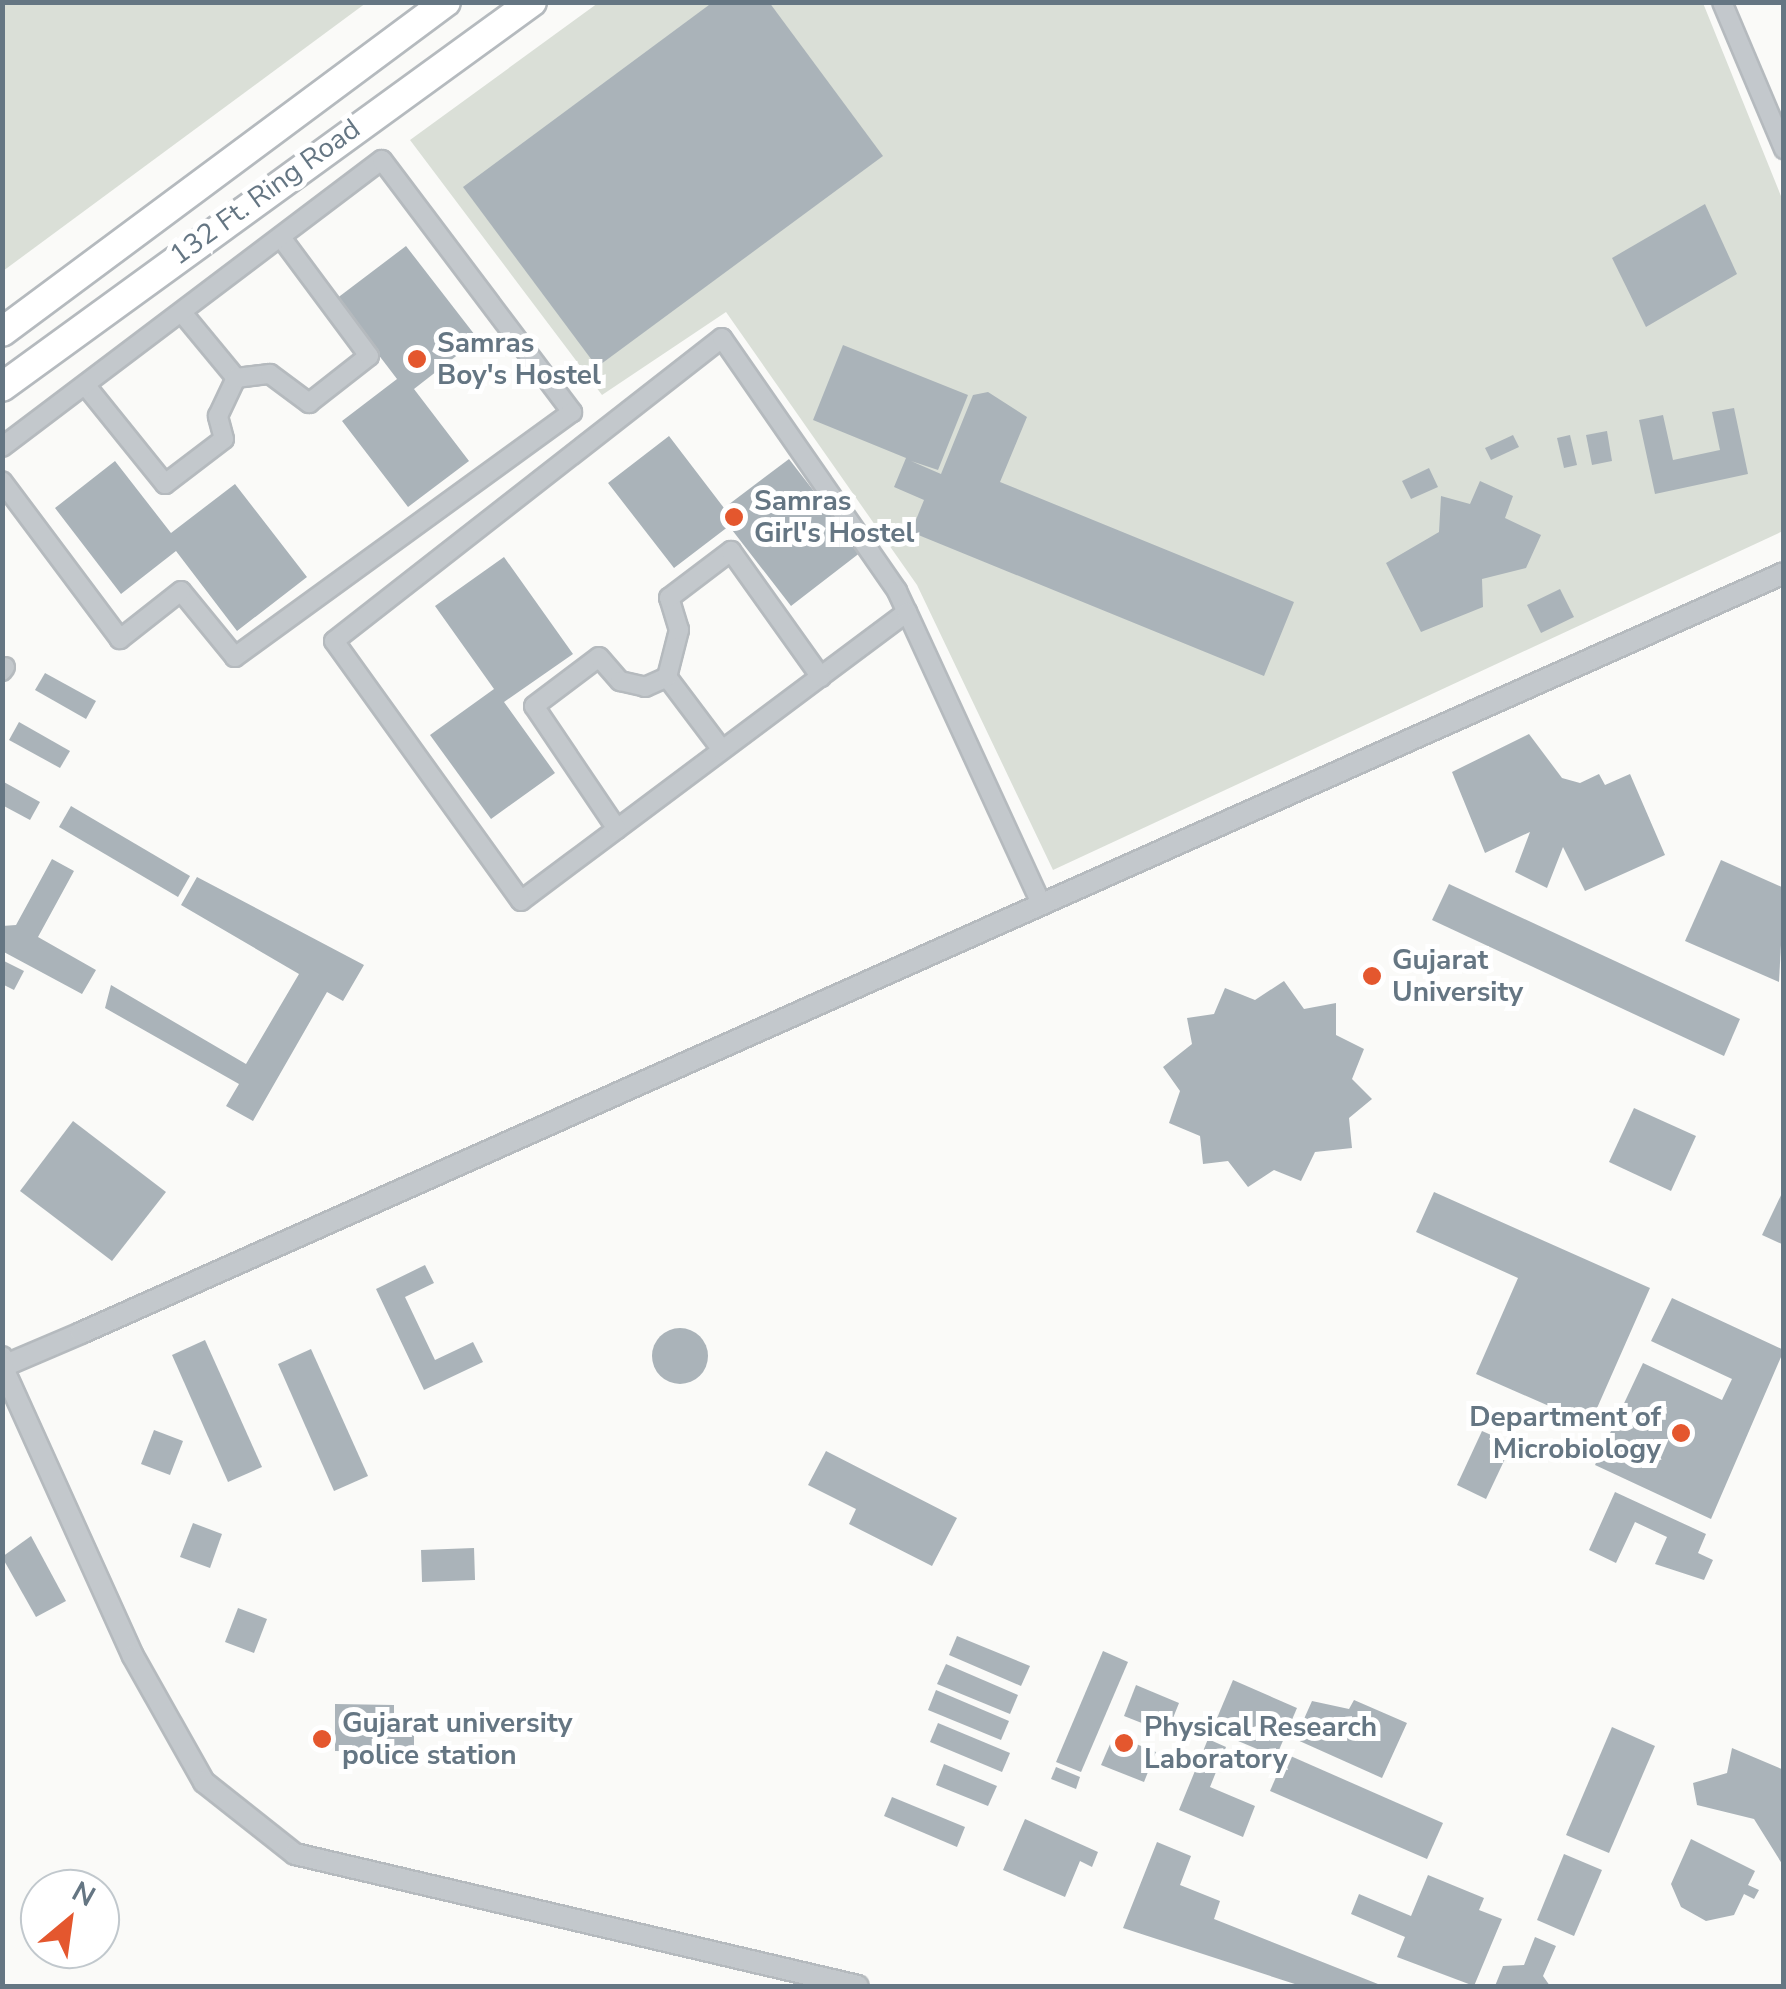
<!DOCTYPE html>
<html>
<head>
<meta charset="utf-8">
<style>
	body { margin:0 }
	#map { position:relative; width:1786px; height:1989px; overflow:hidden; background:#fafaf8; font-family:"Nunito Sans",sans-serif }
	div>[style] { position:absolute }
	.green>* { inset:0; background:#dadfd7 }
	.building>* { inset:0; background:#aab3b9 }
	.round { border-radius:50% }
	.roads { filter:drop-shadow(2px 0 #b5babe) drop-shadow(-2px 0 #b5babe) drop-shadow(0 2px #b5babe) drop-shadow(0 -2px #b5babe) }
	.minor>* { height:18px; margin:-9px; padding:0 9px; transform-origin:9px; border-radius:9px; background:#c3c8cc }
	.tertiary>* { height:20px; margin:-10px; padding:0 10px; transform-origin:10px; border-radius:10px; background:#c3c8cc }
	.primary>* { height:28px; margin:-14px; padding:0 14px; transform-origin:14px; border-radius:14px; background:#fff }
	.dots>* { width:28px; height:28px; translate:-50% -50%; box-sizing:border-box; border:5px solid #fff; border-radius:50% }
	span { translate:-50% -50%; white-space:nowrap; text-align:center; line-height:1.15; -webkit-text-stroke:10px #fff; paint-order:stroke }
	.street-label { font-size:28px; color:#657683 }
	.poi-label { font-size:28px; color:#657683; font-weight:700 }
	.left { translate:0 -50%; text-align:left }
	.right { translate:-100% -50%; text-align:right }
	.frame { position:absolute; inset:0; border:5px solid #657683; pointer-events:none }
	.north { position:absolute; left:20px; top:1869px; width:100px; height:100px; box-sizing:border-box; background:#fff; border:2px solid #c1c8cd; border-radius:50%; rotate:29deg; font-size:28px; font-weight:700; line-height:40px; text-align:center; color:#657683 }
	.north::after { content:''; display:block; margin:auto; width:35px; height:45px; background:#e4572e; clip-path:polygon(50% 0,100% 100%,50% 72%,0 100%) }
</style>
</head>
<body>
<div id="map">
	<div class="green">
		<div style="clip-path:polygon(3px 2px,366px 2px,366px 3px,3px 271px)"></div>
		<div style="clip-path:polygon(598px 3px,1703px 3px,1783px 201px,1783px 531px,1053px 870px,917px 585px,726px 312px,602px 395px,410px 140px)"></div>
	</div>
	<div class="building">
		<div style="clip-path:polygon(713px 2px,769px 2px,883px 156px,597px 367px,463px 187px)"></div>
		<div style="clip-path:polygon(1705px 204px,1737px 274px,1646px 327px,1612px 258px)"></div>
		<div style="clip-path:polygon(406px 246px,478px 339px,414px 389px,469px 461px,408px 507px,342px 421px,397px 379px,336px 299px)"></div>
		<div style="clip-path:polygon(843px 345px,968px 395px,938px 470px,911px 461px,941px 474px,973px 395px,988px 392px,1027px 417px,1000px 482px,1294px 602px,1264px 676px,911px 532px,924px 500px,894px 487px,906px 458px,813px 420px)"></div>
		<div style="clip-path:polygon(1734px 408px,1748px 474px,1655px 494px,1639px 420px,1663px 415px,1673px 460px,1720px 450px,1712px 412px)"></div>
		<div style="clip-path:polygon(1607px 431px,1612px 461px,1592px 465px,1586px 435px)"></div>
		<div style="clip-path:polygon(1513px 435px,1519px 447px,1491px 460px,1485px 448px)"></div>
		<div style="clip-path:polygon(1570px 435px,1577px 465px,1564px 468px,1557px 438px)"></div>
		<div style="clip-path:polygon(669px 436px,724px 508px,789px 459px,861px 552px,791px 606px,729px 526px,674px 568px,608px 483px)"></div>
		<div style="clip-path:polygon(115px 461px,171px 533px,235px 484px,307px 577px,237px 631px,176px 551px,121px 594px,55px 508px)"></div>
		<div style="clip-path:polygon(1429px 468px,1438px 487px,1411px 499px,1402px 481px)"></div>
		<div style="clip-path:polygon(1480px 481px,1513px 496px,1505px 518px,1541px 535px,1526px 568px,1482px 579px,1483px 607px,1421px 632px,1386px 563px,1439px 532px,1441px 496px,1470px 504px)"></div>
		<div style="clip-path:polygon(504px 557px,573px 654px,504px 702px,555px 773px,491px 819px,430px 735px,494px 689px,435px 606px)"></div>
		<div style="clip-path:polygon(1560px 589px,1574px 617px,1541px 633px,1527px 605px)"></div>
		<div style="clip-path:polygon(45px 673px,96px 701px,86px 719px,35px 690px)"></div>
		<div style="clip-path:polygon(19px 722px,70px 751px,60px 768px,9px 740px)"></div>
		<div style="clip-path:polygon(1529px 734px,1562px 778px,1580px 783px,1599px 774px,1605px 785px,1630px 774px,1665px 855px,1585px 891px,1563px 847px,1547px 888px,1515px 872px,1530px 832px,1485px 853px,1452px 772px)"></div>
		<div style="clip-path:polygon(2px 781px,40px 802px,30px 820px,2px 805px)"></div>
		<div style="clip-path:polygon(71px 806px,190px 876px,178px 897px,59px 827px)"></div>
		<div style="clip-path:polygon(52px 859px,74px 871px,38px 937px,96px 970px,82px 994px,2px 951px,2px 926px,16px 925px)"></div>
		<div style="clip-path:polygon(1721px 860px,1784px 888px,1779px 982px,1685px 941px)"></div>
		<div style="clip-path:polygon(197px 877px,364px 965px,343px 1001px,327px 992px,253px 1121px,226px 1106px,239px 1084px,105px 1008px,111px 985px,246px 1064px,299px 974px,181px 905px)"></div>
		<div style="clip-path:polygon(1449px 884px,1740px 1019px,1724px 1056px,1432px 920px)"></div>
		<div style="clip-path:polygon(2px 960px,24px 971px,14px 990px,2px 984px)"></div>
		<div style="clip-path:polygon(1284px 981px,1304px 1009px,1336px 1003px,1336px 1035px,1364px 1049px,1352px 1079px,1372px 1099px,1349px 1118px,1352px 1148px,1315px 1152px,1301px 1181px,1274px 1170px,1248px 1187px,1228px 1161px,1203px 1164px,1200px 1136px,1169px 1123px,1180px 1091px,1163px 1067px,1192px 1044px,1187px 1018px,1214px 1014px,1225px 988px,1255px 1000px)"></div>
		<div style="clip-path:polygon(1634px 1108px,1696px 1136px,1671px 1191px,1609px 1162px)"></div>
		<div style="clip-path:polygon(73px 1121px,166px 1192px,112px 1261px,20px 1191px)"></div>
		<div style="clip-path:polygon(1784px 1189px,1784px 1245px,1762px 1235px)"></div>
		<div style="clip-path:polygon(1434px 1192px,1650px 1288px,1590px 1424px,1476px 1374px,1518px 1278px,1416px 1232px)"></div>
		<div style="clip-path:polygon(425px 1265px,434px 1283px,405px 1297px,435px 1360px,473px 1342px,483px 1362px,424px 1390px,376px 1289px)"></div>
		<div style="clip-path:polygon(1672px 1298px,1784px 1350px,1711px 1519px,1595px 1465px,1643px 1363px,1722px 1400px,1732px 1379px,1651px 1341px)"></div>
		<div class="round" style="left:652px;top:1328px;width:56px;height:56px"></div>
		<div style="clip-path:polygon(205px 1340px,262px 1467px,228px 1482px,172px 1355px)"></div>
		<div style="clip-path:polygon(311px 1349px,368px 1476px,334px 1491px,278px 1364px)"></div>
		<div style="clip-path:polygon(154px 1430px,183px 1441px,170px 1475px,141px 1464px)"></div>
		<div style="clip-path:polygon(1482px 1431px,1512px 1444px,1486px 1499px,1457px 1485px)"></div>
		<div style="clip-path:polygon(826px 1451px,957px 1518px,932px 1566px,849px 1524px,856px 1509px,808px 1485px)"></div>
		<div style="clip-path:polygon(1615px 1492px,1706px 1534px,1698px 1553px,1713px 1560px,1704px 1580px,1655px 1564px,1667px 1537px,1635px 1522px,1616px 1563px,1589px 1550px)"></div>
		<div style="clip-path:polygon(193px 1523px,222px 1534px,210px 1568px,180px 1557px)"></div>
		<div style="clip-path:polygon(31px 1536px,66px 1601px,36px 1617px,2px 1557px)"></div>
		<div style="clip-path:polygon(474px 1548px,475px 1580px,422px 1582px,421px 1550px)"></div>
		<div style="clip-path:polygon(238px 1608px,267px 1619px,254px 1653px,225px 1642px)"></div>
		<div style="clip-path:polygon(957px 1636px,1030px 1666px,1021px 1686px,949px 1655px)"></div>
		<div style="clip-path:polygon(1103px 1651px,1128px 1662px,1081px 1772px,1056px 1762px)"></div>
		<div style="clip-path:polygon(946px 1664px,1018px 1695px,1010px 1714px,937px 1684px)"></div>
		<div style="clip-path:polygon(1233px 1680px,1297px 1708px,1276px 1757px,1212px 1730px)"></div>
		<div style="clip-path:polygon(1136px 1685px,1179px 1703px,1167px 1733px,1124px 1716px)"></div>
		<div style="clip-path:polygon(936px 1690px,1009px 1721px,1001px 1740px,928px 1710px)"></div>
		<div style="clip-path:polygon(1354px 1700px,1407px 1723px,1382px 1778px,1295px 1739px,1312px 1701px,1349px 1709px)"></div>
		<div style="clip-path:polygon(335px 1704px,394px 1705px,394px 1730px,414px 1730px,414px 1752px,335px 1751px)"></div>
		<div style="clip-path:polygon(938px 1723px,1010px 1753px,1002px 1772px,930px 1742px)"></div>
		<div style="clip-path:polygon(1612px 1727px,1655px 1746px,1609px 1853px,1566px 1835px)"></div>
		<div style="clip-path:polygon(1114px 1735px,1156px 1752px,1144px 1782px,1101px 1765px)"></div>
		<div style="clip-path:polygon(1208px 1739px,1226px 1747px,1210px 1787px,1255px 1806px,1243px 1837px,1179px 1810px)"></div>
		<div style="clip-path:polygon(1732px 1748px,1784px 1770px,1784px 1867px,1754px 1819px,1697px 1805px,1693px 1783px,1727px 1773px)"></div>
		<div style="clip-path:polygon(1286px 1754px,1443px 1823px,1427px 1859px,1270px 1791px)"></div>
		<div style="clip-path:polygon(944px 1764px,997px 1786px,988px 1806px,936px 1785px)"></div>
		<div style="clip-path:polygon(1056px 1767px,1080px 1777px,1076px 1789px,1051px 1779px)"></div>
		<div style="clip-path:polygon(892px 1797px,965px 1827px,957px 1847px,884px 1816px)"></div>
		<div style="clip-path:polygon(1025px 1819px,1098px 1852px,1092px 1867px,1080px 1861px,1065px 1897px,1003px 1870px)"></div>
		<div style="clip-path:polygon(1691px 1839px,1755px 1871px,1748px 1885px,1759px 1890px,1754px 1899px,1744px 1894px,1734px 1915px,1706px 1921px,1681px 1907px,1671px 1884px)"></div>
		<div style="clip-path:polygon(1157px 1842px,1191px 1856px,1180px 1885px,1220px 1901px,1214px 1919px,1383px 1986px,1301px 1986px,1123px 1928px)"></div>
		<div style="clip-path:polygon(1564px 1854px,1602px 1870px,1574px 1936px,1537px 1920px)"></div>
		<div style="clip-path:polygon(1428px 1875px,1484px 1898px,1479px 1910px,1502px 1919px,1474px 1986px,1397px 1957px,1405px 1937px,1351px 1914px,1359px 1894px,1411px 1916px)"></div>
		<div style="clip-path:polygon(1535px 1937px,1556px 1946px,1543px 1976px,1550px 1986px,1495px 1986px,1503px 1966px,1524px 1965px)"></div>
	</div>
	<div class="roads">
		<div class="minor">
			<div style="left:1722px;top:2px;width:160px;rotate:67.1deg"></div>
			<div style="left:183px;top:314px;width:83px;rotate:50.4deg"></div>
			<div style="left:86px;top:386px;width:126px;rotate:51.1deg"></div>
			<div style="left:165px;top:484px;width:74px;rotate:-37.3deg"></div>
			<div style="left:224px;top:439px;width:24px;rotate:-105deg"></div>
			<div style="left:218px;top:416px;width:42px;rotate:-64.7deg"></div>
			<div style="left:236px;top:378px;width:34px;rotate:-7deg"></div>
			<div style="left:270px;top:374px;width:49px;rotate:36.6deg"></div>
			<div style="left:309px;top:403px;width:76px;rotate:-38.1deg"></div>
			<div style="left:369px;top:356px;width:144px;rotate:-126.6deg"></div>
			<div style="left:2px;top:447px;width:476px;rotate:-37.1deg"></div>
			<div style="left:382px;top:160px;width:316px;rotate:53deg"></div>
			<div style="left:572px;top:412px;width:417px;rotate:144deg"></div>
			<div style="left:235px;top:657px;width:85px;rotate:-129.3deg"></div>
			<div style="left:181px;top:591px;width:78px;rotate:141.8deg"></div>
			<div style="left:120px;top:639px;width:197px;rotate:-126.8deg"></div>
			<div style="left:907px;top:612px;width:482px;rotate:143.2deg"></div>
			<div style="left:521px;top:901px;width:320px;rotate:-125.7deg"></div>
			<div style="left:334px;top:641px;width:492px;rotate:-38deg"></div>
			<div style="left:722px;top:338px;width:308px;rotate:55.3deg"></div>
			<div style="left:897px;top:591px;width:23px;rotate:65deg"></div>
			<div style="left:907px;top:612px;width:321px;rotate:65.3deg"></div>
			<div style="left:2px;top:671px;width:5px;rotate:-53deg"></div>
			<div style="left:667px;top:677px;width:91px;rotate:53deg"></div>
			<div style="left:617px;top:829px;width:148px;rotate:-124deg"></div>
			<div style="left:534px;top:706px;width:81px;rotate:-37deg"></div>
			<div style="left:599px;top:657px;width:32px;rotate:49deg"></div>
			<div style="left:620px;top:681px;width:26px;rotate:13deg"></div>
			<div style="left:645px;top:687px;width:24px;rotate:-24deg"></div>
			<div style="left:667px;top:677px;width:49px;rotate:-75.7deg"></div>
			<div style="left:679px;top:630px;width:34px;rotate:-107deg"></div>
			<div style="left:669px;top:598px;width:78px;rotate:-37.2deg"></div>
			<div style="left:731px;top:551px;width:155px;rotate:54.5deg"></div>
		</div>
		<div class="tertiary">
			<div style="left:2px;top:1357px;width:9px;rotate:63deg"></div>
			<div style="left:6px;top:1365px;width:82px;rotate:-23.1deg"></div>
			<div style="left:81px;top:1333px;width:1865px;rotate:-24.05deg"></div>
			<div style="left:2px;top:1366px;width:318px;rotate:65.7deg"></div>
			<div style="left:133px;top:1656px;width:145px;rotate:60.6deg"></div>
			<div style="left:204px;top:1782px;width:116px;rotate:38.4deg"></div>
			<div style="left:295px;top:1854px;width:578px;rotate:13.2deg"></div>
		</div>
		<div class="primary">
			<div style="left:2px;top:332px;width:553px;rotate:-36.62deg"></div>
			<div style="left:2px;top:387px;width:655px;rotate:-36deg"></div>
		</div>
	</div>
	<div class="dots">
		<div style="left:417px;top:359px;background:#e4572e"></div>
		<div style="left:734px;top:517px;background:#e4572e"></div>
		<div style="left:1372px;top:976px;background:#e4572e"></div>
		<div style="left:1681px;top:1433px;background:#e4572e"></div>
		<div style="left:322px;top:1739px;background:#e4572e"></div>
		<div style="left:1124px;top:1743px;background:#e4572e"></div>
	</div>
	<div class="street-label">
		<span style="left:265px;top:192px;rotate:-36deg">132 Ft. Ring Road</span>
	</div>
	<div class="poi-label">
		<span class="left" style="left:437px;top:359px">Samras<br>Boy's Hostel</span>
		<span class="left" style="left:754px;top:517px">Samras<br>Girl's Hostel</span>
		<span class="left" style="left:1392px;top:976px">Gujarat<br>University</span>
		<span class="right" style="left:1661px;top:1433px">Department of<br>Microbiology</span>
		<span class="left" style="left:342px;top:1739px">Gujarat university<br>police station</span>
		<span class="left" style="left:1144px;top:1743px">Physical Research<br>Laboratory</span>
	</div>
	<div class="frame"></div>
	<div class="north">N</div>
</div>
</body>
</html>
